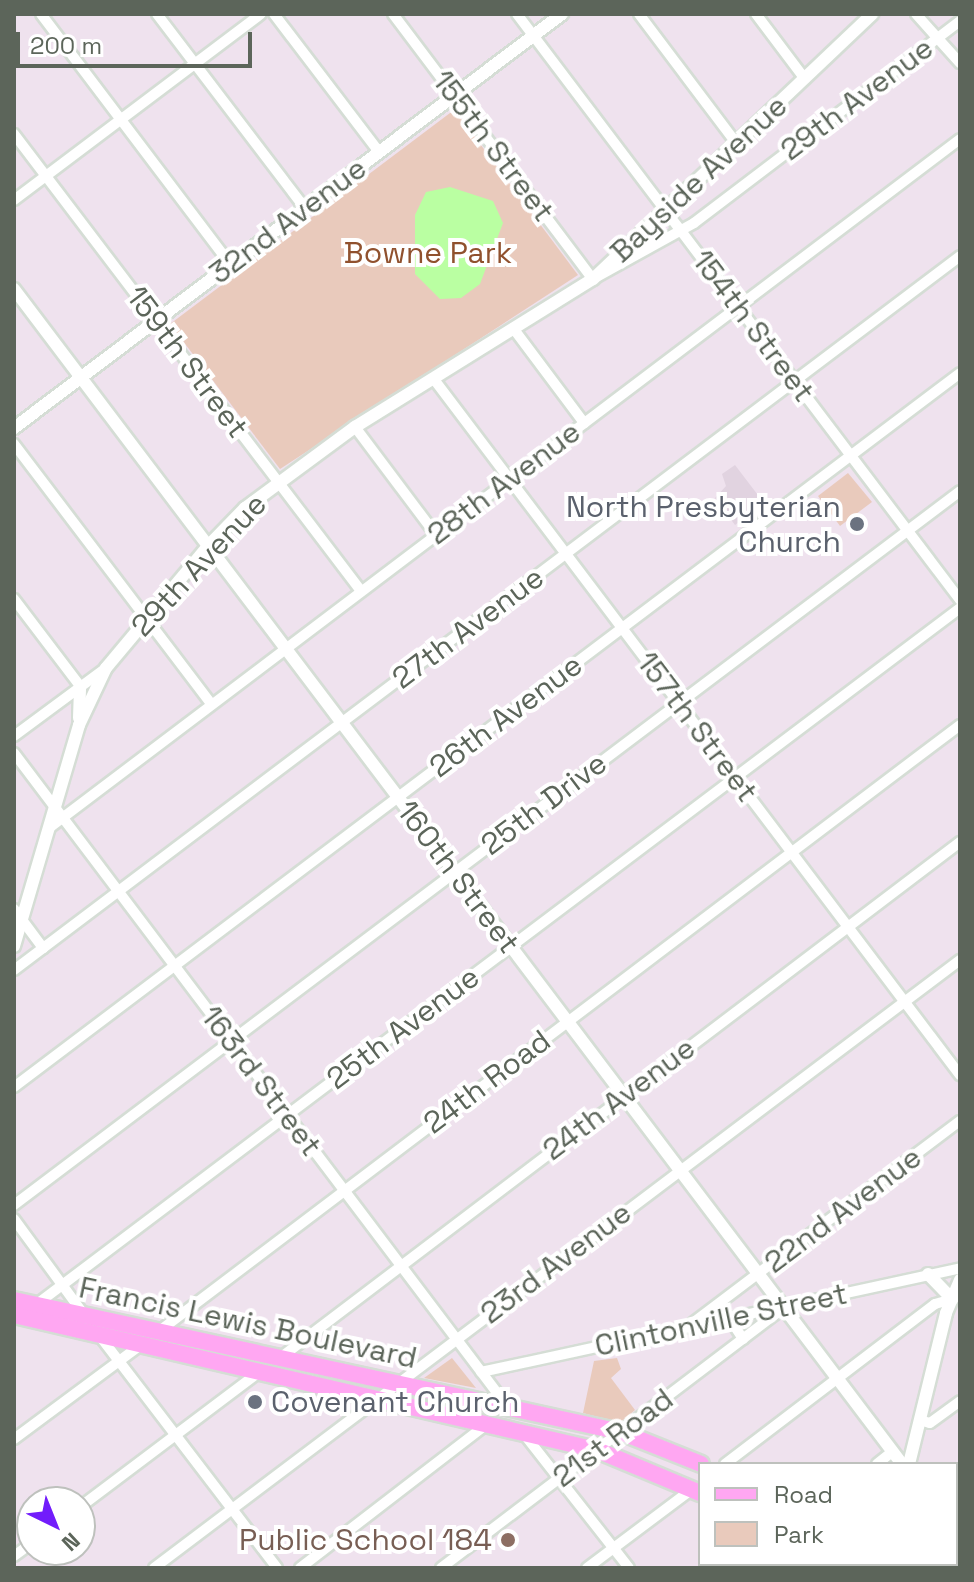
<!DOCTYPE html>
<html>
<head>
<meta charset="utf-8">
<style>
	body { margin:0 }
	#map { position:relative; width:974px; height:1582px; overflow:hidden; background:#efe2ee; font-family:"Space Grotesk",sans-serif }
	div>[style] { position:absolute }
	.education>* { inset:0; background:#e1d3e0 }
	.green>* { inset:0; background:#e9cabc }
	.water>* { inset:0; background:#baffa2 }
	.roads { filter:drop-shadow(2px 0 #d5ddd5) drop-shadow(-2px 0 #d5ddd5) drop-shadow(0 2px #d5ddd5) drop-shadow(0 -2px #d5ddd5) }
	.minor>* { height:10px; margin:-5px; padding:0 5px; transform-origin:5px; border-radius:5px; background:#fff }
	.tertiary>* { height:12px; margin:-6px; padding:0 6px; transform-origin:6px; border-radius:6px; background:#fff }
	.primary>* { height:16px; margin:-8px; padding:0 8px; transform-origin:8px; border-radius:8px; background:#ffa7f2 }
	.dots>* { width:22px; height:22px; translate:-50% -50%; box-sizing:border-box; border:4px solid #fff; border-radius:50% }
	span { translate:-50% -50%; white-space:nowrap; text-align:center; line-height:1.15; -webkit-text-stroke:8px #fff; paint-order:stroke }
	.street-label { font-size:30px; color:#5c655a }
	.park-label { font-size:30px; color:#90512e }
	.worship-label { font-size:30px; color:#5b616d }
	.right { translate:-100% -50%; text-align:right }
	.left { translate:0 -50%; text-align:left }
	.education-label { font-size:30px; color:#785e54 }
	.frame { position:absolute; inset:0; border:16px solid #5c655a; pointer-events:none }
	.legend { position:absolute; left:698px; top:1462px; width:260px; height:104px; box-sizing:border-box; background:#fff; border:2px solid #bec1bd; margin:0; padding:10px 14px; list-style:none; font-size:24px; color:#5c655a }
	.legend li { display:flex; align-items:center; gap:16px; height:40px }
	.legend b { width:40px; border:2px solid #bec1bd }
	.north { position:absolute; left:16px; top:1486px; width:80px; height:80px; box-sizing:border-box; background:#fff; border:2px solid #bec1bd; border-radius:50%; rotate:137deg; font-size:22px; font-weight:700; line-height:32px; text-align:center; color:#5c655a }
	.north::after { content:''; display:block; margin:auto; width:28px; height:36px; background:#721cfb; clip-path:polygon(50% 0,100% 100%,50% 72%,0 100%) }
	.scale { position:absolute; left:16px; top:32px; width:236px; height:36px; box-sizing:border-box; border:4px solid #5c655a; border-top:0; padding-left:10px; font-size:24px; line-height:28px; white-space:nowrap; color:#5c655a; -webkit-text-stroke:6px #fff; paint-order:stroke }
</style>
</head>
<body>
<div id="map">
	<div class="education">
		<div style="clip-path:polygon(735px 465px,764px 503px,735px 525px,715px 498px,726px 486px,722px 474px)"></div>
	</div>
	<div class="green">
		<div style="clip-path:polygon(450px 113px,457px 113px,578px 275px,280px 469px,170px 324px)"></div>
		<div style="clip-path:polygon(848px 473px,872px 502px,840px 526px,818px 496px)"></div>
		<div style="clip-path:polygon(452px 1358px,476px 1388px,424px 1378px)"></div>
		<div style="clip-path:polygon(617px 1358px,621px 1369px,611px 1378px,635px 1410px,620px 1423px,583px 1413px,594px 1361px)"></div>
	</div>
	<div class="water">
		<div style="clip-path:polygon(450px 187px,493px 201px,503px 223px,480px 284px,461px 298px,440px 299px,415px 274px,415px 215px,426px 192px)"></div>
	</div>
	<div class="roads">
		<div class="minor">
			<div style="left:41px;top:14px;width:315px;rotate:52.9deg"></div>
			<div style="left:157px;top:14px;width:244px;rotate:52.7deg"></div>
			<div style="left:274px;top:14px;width:173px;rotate:52.7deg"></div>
			<div style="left:393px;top:14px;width:332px;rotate:53deg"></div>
			<div style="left:593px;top:279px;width:115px;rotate:-29deg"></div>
			<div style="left:694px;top:223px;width:334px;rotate:-37.2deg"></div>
			<div style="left:517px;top:14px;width:735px;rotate:52.91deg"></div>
			<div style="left:639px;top:14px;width:163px;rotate:53deg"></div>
			<div style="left:756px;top:14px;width:81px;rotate:53deg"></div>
			<div style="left:916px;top:14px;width:66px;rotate:48.1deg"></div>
			<div style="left:14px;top:134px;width:574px;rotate:52.79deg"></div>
			<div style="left:14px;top:200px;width:309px;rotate:-37deg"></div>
			<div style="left:513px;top:328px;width:119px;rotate:53.2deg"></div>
			<div style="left:433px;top:378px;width:874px;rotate:52.91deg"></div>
			<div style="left:355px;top:427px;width:135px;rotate:53.1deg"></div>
			<div style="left:14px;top:444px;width:326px;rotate:52.8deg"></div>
			<div style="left:14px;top:599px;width:109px;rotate:52.8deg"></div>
			<div style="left:14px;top:736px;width:114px;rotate:-36.5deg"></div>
			<div style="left:14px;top:753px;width:818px;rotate:52.95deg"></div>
			<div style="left:49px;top:828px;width:1142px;rotate:-37.1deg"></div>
			<div style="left:14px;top:909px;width:49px;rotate:53.4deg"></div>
			<div style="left:14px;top:970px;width:1185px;rotate:-37.04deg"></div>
			<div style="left:14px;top:1087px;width:1185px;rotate:-37.04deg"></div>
			<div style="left:14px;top:1205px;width:1185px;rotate:-37.04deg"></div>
			<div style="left:14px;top:1219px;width:120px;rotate:53.8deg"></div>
			<div style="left:37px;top:1304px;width:1156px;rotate:-37.02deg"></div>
			<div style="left:730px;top:1319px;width:24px;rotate:57deg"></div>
			<div style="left:690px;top:1325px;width:338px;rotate:-37.1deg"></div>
			<div style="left:158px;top:1332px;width:1006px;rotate:-37.12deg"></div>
			<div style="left:99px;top:1335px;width:293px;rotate:52.6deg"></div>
			<div style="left:280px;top:1358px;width:854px;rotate:-37.19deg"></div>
			<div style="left:481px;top:1372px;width:490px;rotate:-12.2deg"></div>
			<div style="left:920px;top:1420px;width:10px;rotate:17deg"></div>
			<div style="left:930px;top:1423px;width:37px;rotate:-36deg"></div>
			<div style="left:524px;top:1434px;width:170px;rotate:51.9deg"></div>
			<div style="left:14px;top:1439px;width:159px;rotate:-36.6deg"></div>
			<div style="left:725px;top:1464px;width:264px;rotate:-37.3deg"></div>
			<div style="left:935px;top:1304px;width:18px;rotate:-16deg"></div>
			<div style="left:877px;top:1464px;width:19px;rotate:-39deg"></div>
			<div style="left:80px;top:1507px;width:224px;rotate:-37deg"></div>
			<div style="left:14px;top:1556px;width:22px;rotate:-36deg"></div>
			<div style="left:154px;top:1568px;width:1010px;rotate:-37.03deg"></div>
			<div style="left:300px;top:1568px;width:235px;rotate:-37.6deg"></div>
			<div style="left:441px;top:1568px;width:425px;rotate:-37.2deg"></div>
			<div style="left:587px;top:1568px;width:130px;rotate:-36.9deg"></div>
			<div style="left:739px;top:1568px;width:6px;rotate:-39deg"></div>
		</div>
		<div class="tertiary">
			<div style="left:14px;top:289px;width:1473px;rotate:52.92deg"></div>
			<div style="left:14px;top:428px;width:687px;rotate:-37.07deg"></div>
			<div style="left:79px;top:718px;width:32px;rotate:-88deg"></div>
			<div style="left:14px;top:946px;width:230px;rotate:-73.6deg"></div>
			<div style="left:79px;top:725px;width:63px;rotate:-64.7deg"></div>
			<div style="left:106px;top:668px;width:160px;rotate:-50.1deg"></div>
			<div style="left:209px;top:545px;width:52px;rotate:-45.8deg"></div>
			<div style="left:245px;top:508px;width:137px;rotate:-36.4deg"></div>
			<div style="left:355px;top:427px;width:280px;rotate:-31.9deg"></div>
			<div style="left:593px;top:279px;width:385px;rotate:-43.5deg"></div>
			<div style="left:928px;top:1274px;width:35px;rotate:46deg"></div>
			<div style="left:909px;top:1464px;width:155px;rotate:-76.2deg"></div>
			<div style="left:946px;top:1313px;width:36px;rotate:-67deg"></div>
			<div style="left:956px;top:1529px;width:6px;rotate:51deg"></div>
			<div style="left:886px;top:1568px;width:4px;rotate:-90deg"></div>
		</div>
		<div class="primary">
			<div style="left:14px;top:1300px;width:621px;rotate:12.27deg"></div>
			<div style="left:621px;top:1432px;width:86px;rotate:21.8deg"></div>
			<div style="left:14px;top:1315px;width:598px;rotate:13.04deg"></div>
			<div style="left:597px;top:1450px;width:112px;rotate:22.7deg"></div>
			<div style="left:956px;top:1558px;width:4px;rotate:27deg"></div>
			<div style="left:897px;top:1564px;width:12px;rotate:20deg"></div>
			<div style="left:926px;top:1564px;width:12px;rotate:20deg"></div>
		</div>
	</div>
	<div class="dots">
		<div style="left:857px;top:524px;background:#6b7280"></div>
		<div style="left:255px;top:1402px;background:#6b7280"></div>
		<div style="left:508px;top:1540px;background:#8d6e63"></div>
	</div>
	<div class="street-label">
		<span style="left:857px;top:99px;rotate:-37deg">29th Avenue</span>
		<span style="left:493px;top:146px;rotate:53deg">155th Street</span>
		<span style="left:699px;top:179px;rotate:-43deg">Bayside Avenue</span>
		<span style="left:288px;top:221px;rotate:-37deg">32nd Avenue</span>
		<span style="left:753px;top:326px;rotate:53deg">154th Street</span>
		<span style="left:187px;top:362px;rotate:53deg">159th Street</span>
		<span style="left:504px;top:483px;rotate:-37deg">28th Avenue</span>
		<span style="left:199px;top:565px;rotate:-47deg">29th Avenue</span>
		<span style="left:468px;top:628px;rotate:-37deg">27th Avenue</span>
		<span style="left:506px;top:716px;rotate:-37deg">26th Avenue</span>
		<span style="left:697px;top:727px;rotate:53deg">157th Street</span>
		<span style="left:544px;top:804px;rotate:-37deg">25th Drive</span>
		<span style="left:458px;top:877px;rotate:53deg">160th Street</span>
		<span style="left:403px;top:1028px;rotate:-37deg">25th Avenue</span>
		<span style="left:261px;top:1081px;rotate:53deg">163rd Street</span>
		<span style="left:487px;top:1082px;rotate:-37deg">24th Road</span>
		<span style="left:619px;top:1099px;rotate:-37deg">24th Avenue</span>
		<span style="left:843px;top:1210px;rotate:-37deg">22nd Avenue</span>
		<span style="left:556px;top:1263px;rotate:-37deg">23rd Avenue</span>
		<span style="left:721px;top:1320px;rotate:-12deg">Clintonville Street</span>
		<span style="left:248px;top:1323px;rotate:12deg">Francis Lewis Boulevard</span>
		<span style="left:613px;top:1438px;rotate:-37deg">21st Road</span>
	</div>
	<div class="park-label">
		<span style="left:428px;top:253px">Bowne Park</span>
	</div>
	<div class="worship-label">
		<span class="right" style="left:841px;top:524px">North Presbyterian<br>Church</span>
		<span class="left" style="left:271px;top:1402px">Covenant Church</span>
	</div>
	<div class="education-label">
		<span class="right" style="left:492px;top:1540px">Public School 184</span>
	</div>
	<div class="frame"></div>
	<ul class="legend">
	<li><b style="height:10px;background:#ffa7f2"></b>Road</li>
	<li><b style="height:22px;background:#e9cabc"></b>Park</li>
	</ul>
	<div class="north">N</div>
	<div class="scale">200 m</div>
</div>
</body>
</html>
